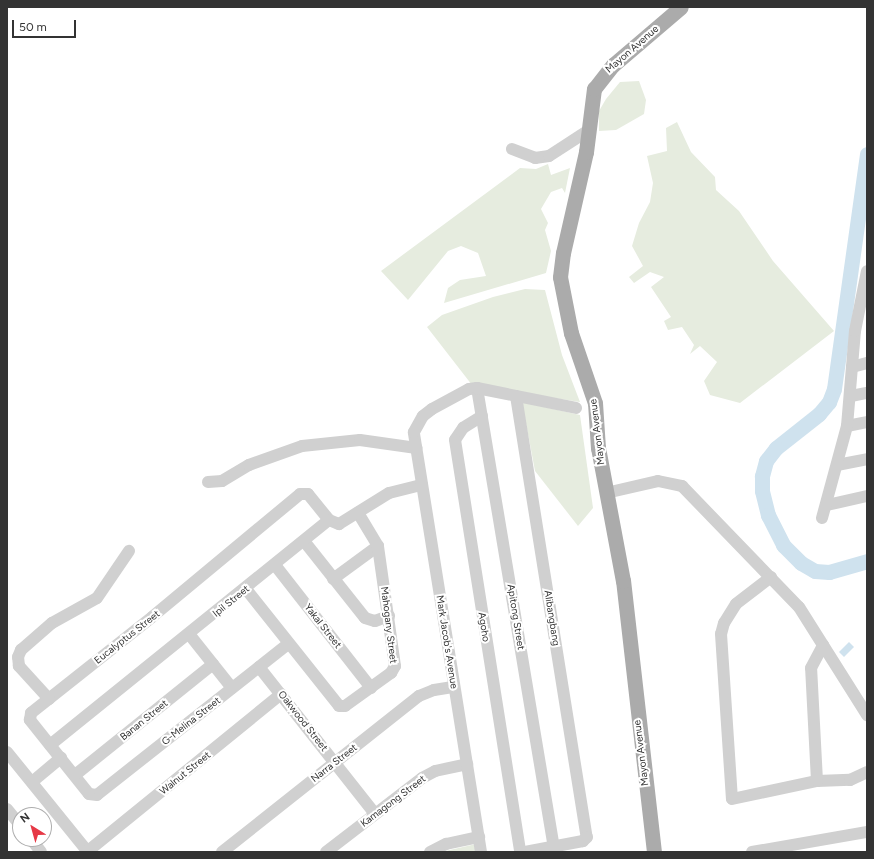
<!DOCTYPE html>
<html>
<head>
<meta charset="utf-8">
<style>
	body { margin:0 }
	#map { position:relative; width:874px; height:859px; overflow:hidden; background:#fff; font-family:Figtree,sans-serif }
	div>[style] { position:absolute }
	.green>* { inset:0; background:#e6ecdf }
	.water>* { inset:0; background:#cfe2ee }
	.river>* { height:15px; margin:-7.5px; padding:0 7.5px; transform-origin:7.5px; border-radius:7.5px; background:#cfe2ee }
	.minor>* { height:12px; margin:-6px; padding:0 6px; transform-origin:6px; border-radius:6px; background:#d0d0d0 }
	.major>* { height:15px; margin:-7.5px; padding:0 7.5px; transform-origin:7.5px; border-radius:7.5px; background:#ababab }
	span { translate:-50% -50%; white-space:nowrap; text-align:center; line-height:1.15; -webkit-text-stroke:4px #fff; paint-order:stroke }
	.street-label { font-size:10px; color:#333 }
	.frame { position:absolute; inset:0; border:8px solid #333; pointer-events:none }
	.north { position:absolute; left:12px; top:807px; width:40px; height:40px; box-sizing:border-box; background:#fff; border:1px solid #adadad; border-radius:50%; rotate:323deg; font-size:11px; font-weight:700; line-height:16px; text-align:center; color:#333 }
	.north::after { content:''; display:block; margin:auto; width:14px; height:18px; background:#e63946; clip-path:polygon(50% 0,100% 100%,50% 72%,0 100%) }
	.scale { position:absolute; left:12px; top:20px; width:64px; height:18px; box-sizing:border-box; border:2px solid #333; border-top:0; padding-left:5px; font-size:12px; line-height:14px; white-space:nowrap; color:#333; -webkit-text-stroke:3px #fff; paint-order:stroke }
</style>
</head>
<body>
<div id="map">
	<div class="green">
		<div style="clip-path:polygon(639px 81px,646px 100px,644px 114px,616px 130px,599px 131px,599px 111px,606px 99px,620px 82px)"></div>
		<div style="clip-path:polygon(677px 122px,691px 152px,715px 177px,716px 190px,739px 211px,773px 261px,834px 331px,740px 403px,710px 395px,704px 381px,717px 362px,700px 346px,690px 354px,694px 345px,682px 327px,668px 330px,664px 321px,671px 317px,651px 287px,664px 277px,650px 272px,634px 283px,629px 277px,643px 266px,632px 246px,639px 223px,650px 202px,653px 183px,647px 156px,667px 151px,666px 128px)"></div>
		<div style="clip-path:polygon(548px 164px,551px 175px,570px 168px,565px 193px,562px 188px,551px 192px,541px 209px,548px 223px,545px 230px,551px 251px,546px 273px,444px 303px,448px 288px,460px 280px,486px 276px,478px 253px,461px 246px,448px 251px,408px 300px,381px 271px,520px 168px,536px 169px)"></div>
		<div style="clip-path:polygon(525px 289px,545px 290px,562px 355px,580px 402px,472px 385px,427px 327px,442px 315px,493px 297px)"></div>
		<div style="clip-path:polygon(522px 402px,580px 415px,593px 508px,578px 526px,535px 471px)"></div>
		<div style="clip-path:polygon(476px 844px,477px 852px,441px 852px)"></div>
	</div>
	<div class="water">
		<div style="clip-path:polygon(849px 642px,854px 647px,844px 657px,839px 652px)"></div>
	</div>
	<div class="river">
		<div style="left:867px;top:154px;width:237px;rotate:98deg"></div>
		<div style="left:834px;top:389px;width:14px;rotate:111deg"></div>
		<div style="left:829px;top:402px;width:16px;rotate:130deg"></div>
		<div style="left:819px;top:414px;width:55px;rotate:141.7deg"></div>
		<div style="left:776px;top:448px;width:16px;rotate:128deg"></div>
		<div style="left:766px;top:461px;width:16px;rotate:105deg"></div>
		<div style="left:762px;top:476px;width:15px;rotate:90deg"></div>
		<div style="left:762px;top:491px;width:25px;rotate:76deg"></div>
		<div style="left:768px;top:515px;width:34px;rotate:63deg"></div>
		<div style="left:783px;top:545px;width:25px;rotate:45deg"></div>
		<div style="left:801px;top:563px;width:16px;rotate:30deg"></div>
		<div style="left:815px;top:571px;width:14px;rotate:4deg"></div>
		<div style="left:829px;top:572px;width:40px;rotate:-16deg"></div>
	</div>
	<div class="minor">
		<div style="left:512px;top:149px;width:25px;rotate:21deg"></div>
		<div style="left:535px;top:158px;width:14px;rotate:-8deg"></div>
		<div style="left:549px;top:156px;width:48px;rotate:-33deg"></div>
		<div style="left:852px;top:367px;width:16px;rotate:-15deg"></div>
		<div style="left:477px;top:388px;width:464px;rotate:80.5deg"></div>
		<div style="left:516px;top:396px;width:447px;rotate:80.9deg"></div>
		<div style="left:587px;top:837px;width:6px;rotate:135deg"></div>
		<div style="left:583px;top:841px;width:59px;rotate:169.3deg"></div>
		<div style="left:851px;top:396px;width:16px;rotate:-11deg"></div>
		<div style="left:482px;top:416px;width:22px;rotate:148deg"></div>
		<div style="left:463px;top:428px;width:14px;rotate:124deg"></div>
		<div style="left:455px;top:440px;width:417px;rotate:81deg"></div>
		<div style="left:847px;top:426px;width:20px;rotate:-11deg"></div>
		<div style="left:837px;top:465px;width:31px;rotate:-11deg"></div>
		<div style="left:208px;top:482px;width:14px;rotate:-4deg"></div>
		<div style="left:222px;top:481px;width:31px;rotate:-31deg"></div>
		<div style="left:249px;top:465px;width:56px;rotate:-19.7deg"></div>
		<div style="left:302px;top:446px;width:58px;rotate:-5.9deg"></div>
		<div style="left:360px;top:440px;width:57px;rotate:8.1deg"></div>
		<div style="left:606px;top:493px;width:53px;rotate:-13deg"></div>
		<div style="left:658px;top:481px;width:25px;rotate:12deg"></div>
		<div style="left:682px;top:486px;width:168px;rotate:46deg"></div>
		<div style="left:799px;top:607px;width:128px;rotate:57.8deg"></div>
		<div style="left:827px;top:505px;width:41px;rotate:-12.7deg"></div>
		<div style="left:822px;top:518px;width:95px;rotate:-74.8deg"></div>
		<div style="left:847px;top:426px;width:95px;rotate:-85.2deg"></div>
		<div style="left:855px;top:331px;width:61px;rotate:-78.7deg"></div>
		<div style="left:304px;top:541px;width:98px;rotate:51.6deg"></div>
		<div style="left:365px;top:618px;width:10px;rotate:17deg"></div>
		<div style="left:375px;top:621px;width:15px;rotate:-20deg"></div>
		<div style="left:275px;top:565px;width:156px;rotate:52deg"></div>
		<div style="left:771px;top:577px;width:44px;rotate:142.4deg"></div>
		<div style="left:736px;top:604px;width:22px;rotate:122deg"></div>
		<div style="left:724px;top:623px;width:11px;rotate:105deg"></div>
		<div style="left:721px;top:634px;width:165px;rotate:86.2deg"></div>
		<div style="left:732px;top:799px;width:87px;rotate:-12deg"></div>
		<div style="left:817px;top:781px;width:33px;rotate:-2deg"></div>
		<div style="left:850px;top:780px;width:19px;rotate:-25deg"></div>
		<div style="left:333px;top:579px;width:56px;rotate:-36.3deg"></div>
		<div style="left:246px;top:589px;width:149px;rotate:51.5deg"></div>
		<div style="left:339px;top:706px;width:6px"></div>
		<div style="left:345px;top:706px;width:57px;rotate:-35.7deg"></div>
		<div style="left:391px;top:673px;width:8px;rotate:-60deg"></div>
		<div style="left:395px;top:666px;width:121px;rotate:-98.1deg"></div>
		<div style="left:378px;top:546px;width:39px;rotate:-121deg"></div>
		<div style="left:189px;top:634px;width:69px;rotate:51.5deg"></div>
		<div style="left:288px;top:644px;width:243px;rotate:141.7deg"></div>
		<div style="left:97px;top:795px;width:8px;rotate:-173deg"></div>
		<div style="left:89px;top:794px;width:95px;rotate:-128.6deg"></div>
		<div style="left:30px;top:720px;width:7px;rotate:-82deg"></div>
		<div style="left:31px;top:713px;width:154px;rotate:-38.4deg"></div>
		<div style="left:152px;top:617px;width:192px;rotate:-39.7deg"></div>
		<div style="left:300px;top:494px;width:8px"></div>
		<div style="left:308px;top:494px;width:33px;rotate:51deg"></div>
		<div style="left:259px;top:667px;width:187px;rotate:51.7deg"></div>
		<div style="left:49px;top:699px;width:45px;rotate:-132.3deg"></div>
		<div style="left:19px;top:666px;width:9px;rotate:-96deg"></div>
		<div style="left:18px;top:657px;width:8px;rotate:-67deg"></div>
		<div style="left:21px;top:650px;width:41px;rotate:-41.1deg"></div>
		<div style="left:52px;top:623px;width:51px;rotate:-29.1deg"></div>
		<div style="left:97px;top:598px;width:57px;rotate:-55.8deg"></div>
		<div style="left:50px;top:745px;width:358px;rotate:-38.9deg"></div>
		<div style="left:329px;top:520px;width:11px;rotate:22deg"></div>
		<div style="left:339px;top:524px;width:59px;rotate:-31.8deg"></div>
		<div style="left:389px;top:493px;width:34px;rotate:-14deg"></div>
		<div style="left:7px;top:752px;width:129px;rotate:51deg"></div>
		<div style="left:75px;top:775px;width:177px;rotate:-38.8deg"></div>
		<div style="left:817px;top:781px;width:113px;rotate:-93deg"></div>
		<div style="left:811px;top:668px;width:26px;rotate:-62deg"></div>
		<div style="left:32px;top:782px;width:38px;rotate:-40deg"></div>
		<div style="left:7px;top:809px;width:21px;rotate:51deg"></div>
		<div style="left:31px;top:839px;width:16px;rotate:52deg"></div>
		<div style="left:88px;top:851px;width:249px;rotate:-39.1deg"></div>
		<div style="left:222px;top:852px;width:251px;rotate:-38.4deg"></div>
		<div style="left:419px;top:696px;width:16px;rotate:-22deg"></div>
		<div style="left:434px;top:690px;width:19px;rotate:-9deg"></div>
		<div style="left:326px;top:852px;width:121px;rotate:-37.6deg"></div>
		<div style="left:422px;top:778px;width:15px;rotate:-28deg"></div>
		<div style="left:435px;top:771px;width:33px;rotate:-12deg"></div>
		<div style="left:430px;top:852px;width:18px;rotate:-27deg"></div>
		<div style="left:446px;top:844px;width:34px;rotate:-12deg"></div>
		<div style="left:481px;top:852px;width:425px;rotate:-99.1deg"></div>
		<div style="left:414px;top:432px;width:18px;rotate:-61deg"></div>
		<div style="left:423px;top:416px;width:11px;rotate:-38deg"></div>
		<div style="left:432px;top:409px;width:42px;rotate:-28.4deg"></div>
		<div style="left:469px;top:389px;width:8px;rotate:-7deg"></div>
		<div style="left:477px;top:388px;width:101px;rotate:11.4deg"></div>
		<div style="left:752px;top:852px;width:117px;rotate:-9.9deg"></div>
	</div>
	<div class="major">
		<div style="left:654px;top:852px;width:273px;rotate:-96.5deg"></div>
		<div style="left:623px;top:581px;width:135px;rotate:-100.6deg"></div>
		<div style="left:598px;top:448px;width:45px;rotate:-93.8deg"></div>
		<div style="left:595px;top:403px;width:74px;rotate:-108.9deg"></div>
		<div style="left:571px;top:333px;width:57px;rotate:-101.1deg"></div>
		<div style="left:560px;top:277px;width:24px;rotate:-83deg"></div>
		<div style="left:563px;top:253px;width:104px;rotate:-77.2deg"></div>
		<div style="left:586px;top:152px;width:64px;rotate:-82.8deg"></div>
		<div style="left:594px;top:89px;width:31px;rotate:-52deg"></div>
		<div style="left:613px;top:65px;width:89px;rotate:-40.5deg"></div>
	</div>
	<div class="street-label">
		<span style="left:632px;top:49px;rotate:-41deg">Mayon Avenue</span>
		<span style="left:597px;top:432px;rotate:-97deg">Mayon Avenue</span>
		<span style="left:231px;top:601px;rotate:-39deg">Ipil Street</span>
		<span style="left:516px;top:617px;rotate:81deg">Apitong Street</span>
		<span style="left:552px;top:618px;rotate:81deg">Alibangbang</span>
		<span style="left:389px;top:625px;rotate:83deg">Mahogany Street</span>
		<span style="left:323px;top:626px;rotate:52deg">Yakal Street</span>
		<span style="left:484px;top:627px;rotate:81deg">Agoho</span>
		<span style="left:127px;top:637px;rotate:-38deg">Eucalyptus Street</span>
		<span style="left:447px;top:642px;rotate:81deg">Mark Jacob's Avenue</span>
		<span style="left:144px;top:720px;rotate:-39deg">Banan Street</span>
		<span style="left:191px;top:721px;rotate:-38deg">G-Melina Street</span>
		<span style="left:303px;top:721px;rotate:52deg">Oakwood Street</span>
		<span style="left:641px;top:753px;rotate:-97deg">Mayon Avenue</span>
		<span style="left:334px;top:763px;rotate:-38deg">Narra Street</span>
		<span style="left:185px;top:773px;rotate:-39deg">Walnut Street</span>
		<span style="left:393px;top:801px;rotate:-37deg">Kamagong Street</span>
	</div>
	<div class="frame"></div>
	<div class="north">N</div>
	<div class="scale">50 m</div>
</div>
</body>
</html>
